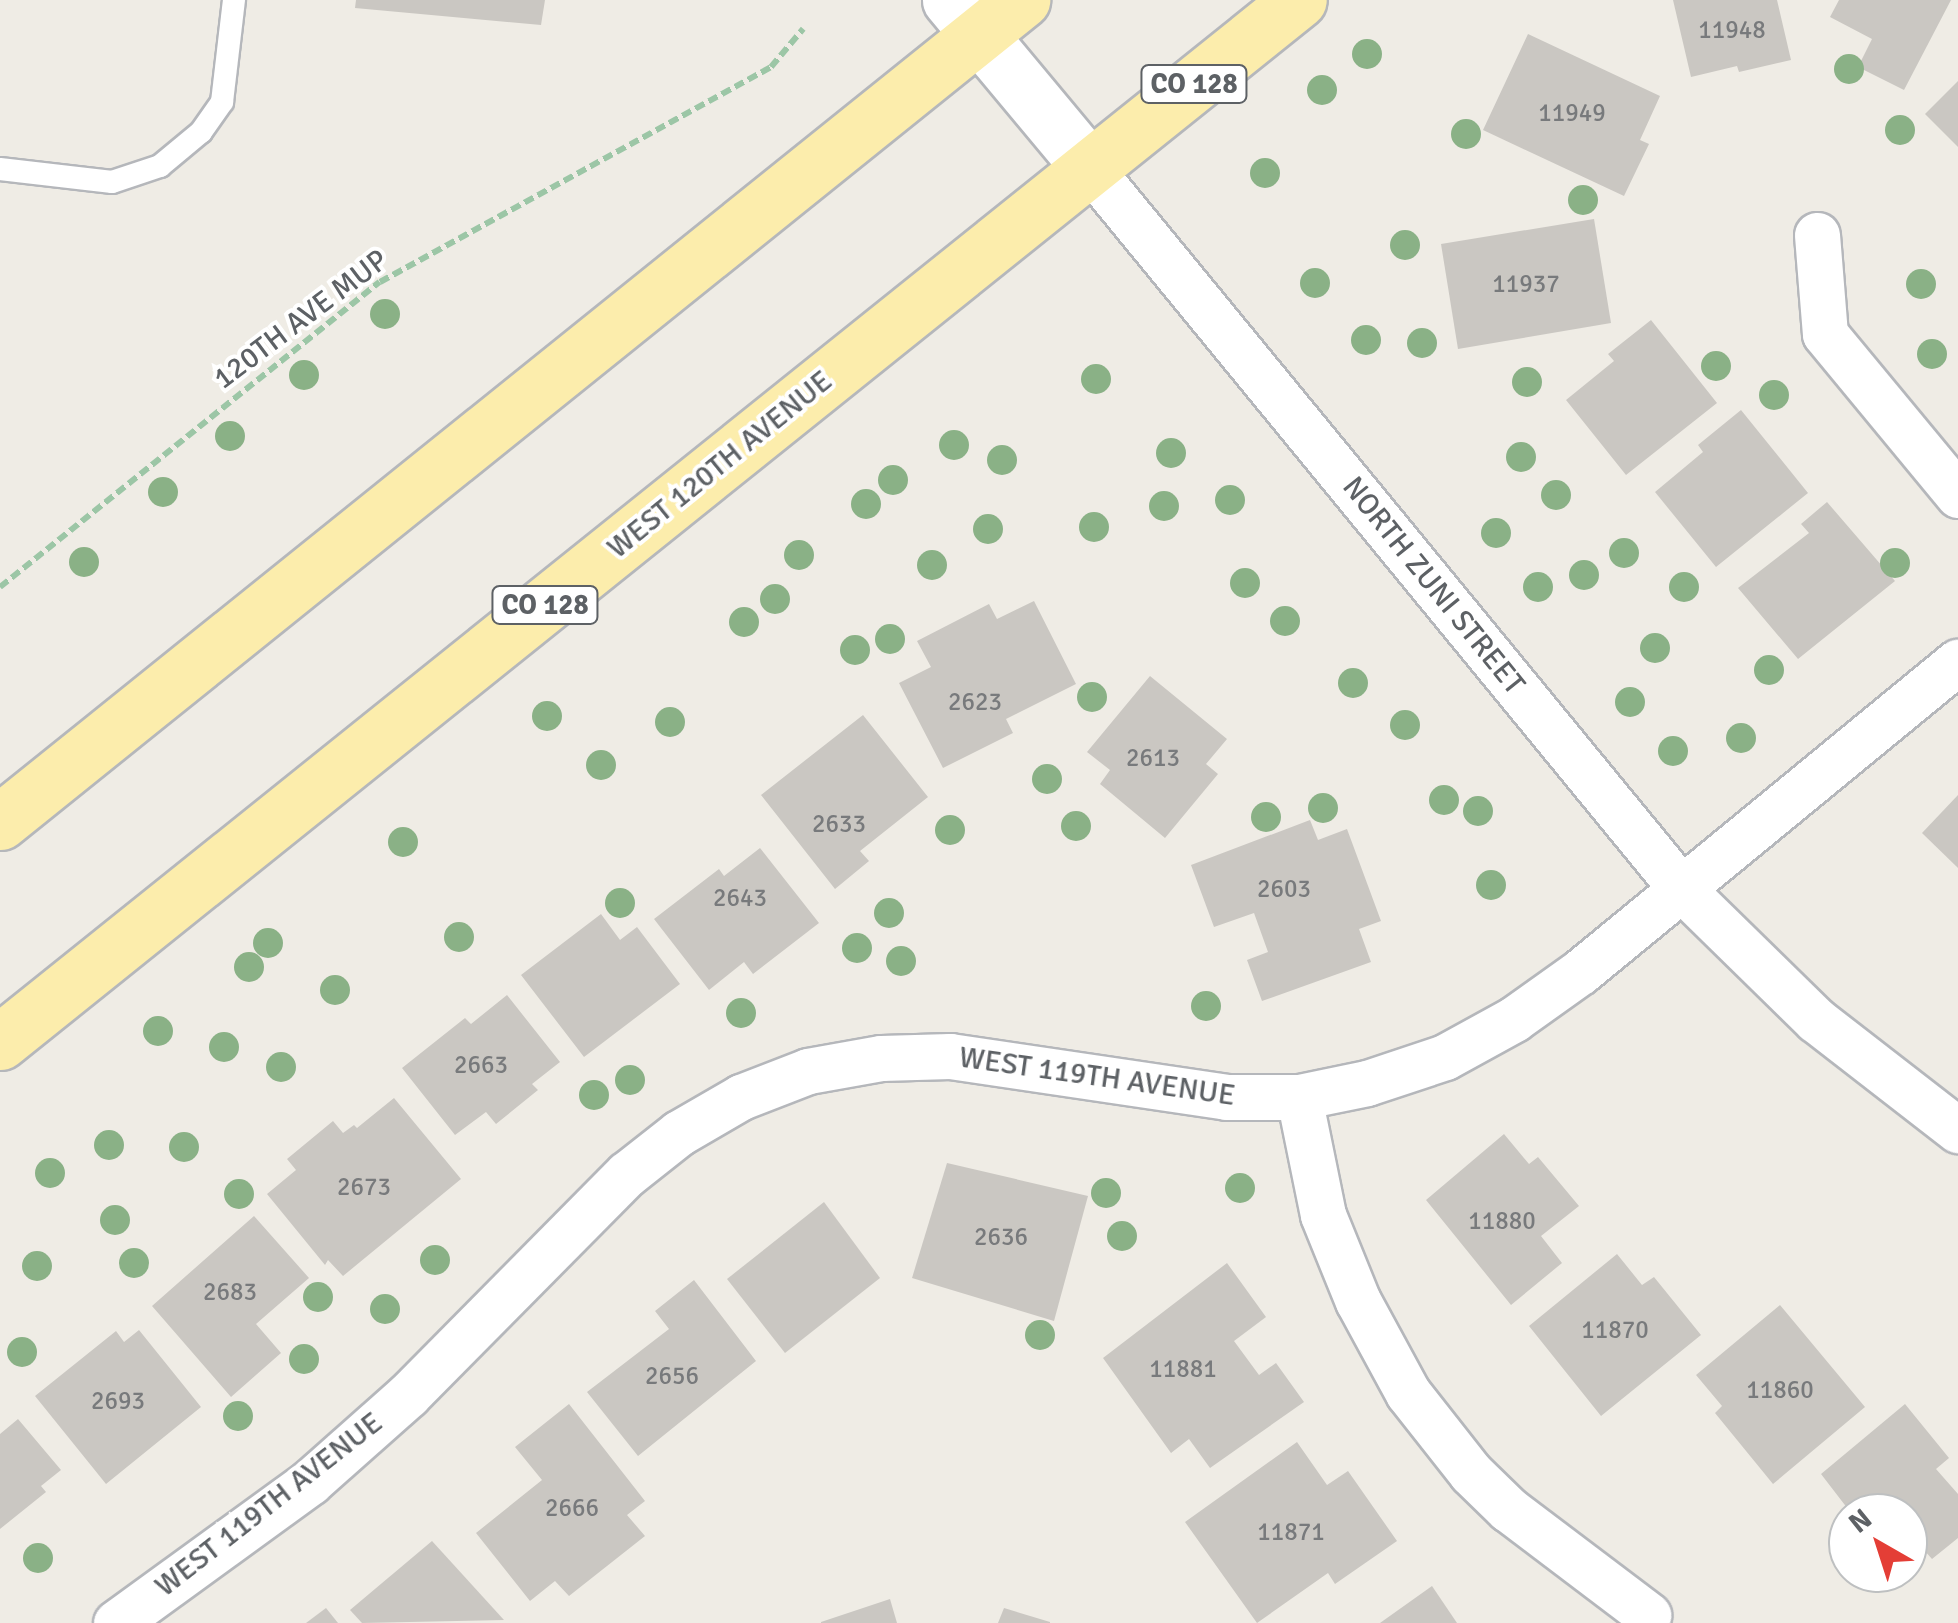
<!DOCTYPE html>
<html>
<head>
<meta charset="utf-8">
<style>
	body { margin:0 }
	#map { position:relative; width:1958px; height:1623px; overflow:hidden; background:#efece5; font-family:Signika,sans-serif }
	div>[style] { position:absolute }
	.building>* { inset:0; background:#cac7c2 }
	.path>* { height:6px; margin-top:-3px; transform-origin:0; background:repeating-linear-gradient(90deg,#9cc6a6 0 10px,transparent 0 15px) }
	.roads { filter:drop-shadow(2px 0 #b5b7bb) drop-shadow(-2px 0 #b5b7bb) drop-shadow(0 2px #b5b7bb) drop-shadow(0 -2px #b5b7bb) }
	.service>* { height:22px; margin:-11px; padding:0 11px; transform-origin:11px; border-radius:11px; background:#fff }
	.minor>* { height:45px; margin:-22.5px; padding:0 22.5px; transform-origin:22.5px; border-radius:22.5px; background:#fff }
	.tertiary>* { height:55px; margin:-27.5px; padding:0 27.5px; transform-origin:27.5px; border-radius:27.5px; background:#fff }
	.primary>* { height:55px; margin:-27.5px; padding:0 27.5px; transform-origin:27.5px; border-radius:27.5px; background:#fcedac }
	.trees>* { width:30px; height:30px; margin:-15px; border-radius:50%; background:#8ab186 }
	span { translate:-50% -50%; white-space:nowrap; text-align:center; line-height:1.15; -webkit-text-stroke:8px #fff; paint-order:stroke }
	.number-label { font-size:25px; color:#787a7c }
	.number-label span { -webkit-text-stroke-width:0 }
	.shield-label span { padding:2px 8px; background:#fff; border:2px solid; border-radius:8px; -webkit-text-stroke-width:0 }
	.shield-label { font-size:28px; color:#5d6165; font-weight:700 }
	.street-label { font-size:30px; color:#5d6165 }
	.north { position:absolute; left:1828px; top:1493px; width:100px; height:100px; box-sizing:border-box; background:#fff; border:2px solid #bec0c1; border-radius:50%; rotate:321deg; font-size:28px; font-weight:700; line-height:40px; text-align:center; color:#5d6165 }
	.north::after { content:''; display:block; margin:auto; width:35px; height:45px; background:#e43e36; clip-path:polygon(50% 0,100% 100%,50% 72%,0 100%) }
</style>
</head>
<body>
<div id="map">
	<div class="building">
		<div style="clip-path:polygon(356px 0,545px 0,541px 25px,355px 8px)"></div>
		<div style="clip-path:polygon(1673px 0,1777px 0,1791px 60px,1739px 72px,1737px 66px,1691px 77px)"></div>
		<div style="clip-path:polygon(1839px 0,1951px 0,1904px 90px,1858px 67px,1872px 39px,1830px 17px)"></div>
		<div style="clip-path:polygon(1528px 34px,1660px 96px,1640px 140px,1649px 144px,1624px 196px,1483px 130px)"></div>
		<div style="clip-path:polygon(1958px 81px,1958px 147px,1925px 114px)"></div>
		<div style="clip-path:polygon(1594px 219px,1611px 323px,1458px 349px,1441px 244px)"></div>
		<div style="clip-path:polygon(1651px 320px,1717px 403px,1626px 475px,1566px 400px,1614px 361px,1608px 354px)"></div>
		<div style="clip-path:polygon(1741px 410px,1808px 493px,1716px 567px,1655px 492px,1703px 452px,1698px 445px)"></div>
		<div style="clip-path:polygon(1827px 502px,1895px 581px,1798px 659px,1738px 588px,1809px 533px,1801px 524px)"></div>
		<div style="clip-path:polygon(1034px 601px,1076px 684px,1006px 719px,1013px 733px,943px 768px,899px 683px,931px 667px,917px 641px,989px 604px,997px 619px)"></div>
		<div style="clip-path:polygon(1150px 676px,1227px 739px,1206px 764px,1218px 774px,1165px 838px,1100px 784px,1110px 770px,1087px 752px)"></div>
		<div style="clip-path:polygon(863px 715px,928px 797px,860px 851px,869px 861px,835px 889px,761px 795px)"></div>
		<div style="clip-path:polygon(1958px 795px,1958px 868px,1922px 833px)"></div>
		<div style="clip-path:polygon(1310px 820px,1318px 840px,1347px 829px,1381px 921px,1359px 929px,1371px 962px,1262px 1001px,1247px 960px,1268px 952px,1254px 913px,1214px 927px,1191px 865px)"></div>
		<div style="clip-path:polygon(760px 848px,819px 923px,753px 974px,744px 962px,709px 990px,654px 919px,719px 869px,724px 876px)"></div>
		<div style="clip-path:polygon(601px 914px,620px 940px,637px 927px,680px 984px,584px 1057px,521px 975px)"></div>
		<div style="clip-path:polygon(507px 995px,560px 1062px,532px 1084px,538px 1090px,496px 1124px,486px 1112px,455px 1135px,402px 1068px,465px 1018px,471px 1024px)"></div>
		<div style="clip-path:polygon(394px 1098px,461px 1179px,343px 1276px,328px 1260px,325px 1265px,267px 1194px,296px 1170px,287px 1159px,333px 1121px,343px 1133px,354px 1125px,357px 1128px)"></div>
		<div style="clip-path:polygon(1504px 1134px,1529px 1164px,1538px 1157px,1579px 1206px,1541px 1236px,1562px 1263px,1511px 1305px,1426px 1200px)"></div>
		<div style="clip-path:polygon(947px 1163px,1088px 1196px,1054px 1321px,912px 1278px)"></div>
		<div style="clip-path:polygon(824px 1202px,880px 1278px,785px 1353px,727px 1279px)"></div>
		<div style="clip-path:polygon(254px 1216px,309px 1278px,256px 1324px,281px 1353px,231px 1397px,152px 1306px)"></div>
		<div style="clip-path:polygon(1617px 1254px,1642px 1285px,1654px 1277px,1701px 1335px,1601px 1416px,1529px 1326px)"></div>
		<div style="clip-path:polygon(1227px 1263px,1266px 1317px,1234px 1341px,1259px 1375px,1276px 1363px,1304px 1402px,1210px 1468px,1189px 1439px,1171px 1453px,1103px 1358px)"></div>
		<div style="clip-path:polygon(694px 1280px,756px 1361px,638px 1456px,587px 1392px,669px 1329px,655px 1311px)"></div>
		<div style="clip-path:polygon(1780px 1305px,1865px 1407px,1773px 1484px,1715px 1413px,1722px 1406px,1696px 1375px)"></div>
		<div style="clip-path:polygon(139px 1330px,201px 1407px,106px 1484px,35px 1396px,116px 1331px,124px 1342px)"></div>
		<div style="clip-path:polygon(569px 1404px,645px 1501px,627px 1515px,645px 1536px,569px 1596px,555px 1581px,530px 1601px,476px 1533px,542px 1480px,515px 1447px)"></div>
		<div style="clip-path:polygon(1905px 1404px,1949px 1458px,1936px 1469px,1958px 1494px,1958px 1538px,1932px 1559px,1908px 1532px,1908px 1513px,1851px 1513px,1821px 1474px)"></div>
		<div style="clip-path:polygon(18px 1419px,61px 1470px,41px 1486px,46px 1492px,0 1529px,0 1434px)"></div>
		<div style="clip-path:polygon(1297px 1442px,1327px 1485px,1348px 1471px,1397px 1541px,1335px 1584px,1328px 1573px,1257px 1623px,1185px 1522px)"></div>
		<div style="clip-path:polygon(432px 1541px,504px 1620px,362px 1623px,350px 1610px)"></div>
		<div style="clip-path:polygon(1432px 1586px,1457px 1623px,1380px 1623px)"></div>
		<div style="clip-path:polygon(890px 1599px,897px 1623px,821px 1623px,821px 1622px)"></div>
		<div style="clip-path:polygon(326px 1608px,338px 1623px,306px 1623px)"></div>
		<div style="clip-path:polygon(1004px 1608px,1050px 1622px,1050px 1623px,998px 1623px)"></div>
	</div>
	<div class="path">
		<div style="left:0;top:587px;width:487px;rotate:-38.8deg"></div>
		<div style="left:380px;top:282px;width:446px;rotate:-28.8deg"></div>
		<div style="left:771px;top:67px;width:50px;rotate:-49.9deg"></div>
	</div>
	<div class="roads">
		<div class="service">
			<div style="left:0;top:169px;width:113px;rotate:6.6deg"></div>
			<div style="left:112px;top:182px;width:51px;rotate:-18.4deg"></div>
			<div style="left:160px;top:166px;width:53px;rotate:-39.7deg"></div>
			<div style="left:201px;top:132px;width:37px;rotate:-55deg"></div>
			<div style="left:222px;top:102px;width:103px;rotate:-83.3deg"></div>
		</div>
		<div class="minor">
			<div style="left:1090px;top:168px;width:930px;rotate:50.63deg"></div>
			<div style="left:1680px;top:887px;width:190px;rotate:44.4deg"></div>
			<div style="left:1816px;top:1020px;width:180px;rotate:37.8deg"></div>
			<div style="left:1817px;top:235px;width:99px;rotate:85.4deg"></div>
			<div style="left:1825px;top:334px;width:209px;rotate:50.4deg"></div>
			<div style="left:1299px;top:1097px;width:120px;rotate:78.5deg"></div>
			<div style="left:1323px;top:1215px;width:93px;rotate:67.9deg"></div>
			<div style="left:1358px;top:1301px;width:105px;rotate:61.5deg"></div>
			<div style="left:1408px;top:1393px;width:102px;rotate:51.8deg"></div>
			<div style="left:1471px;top:1473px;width:52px;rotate:44.2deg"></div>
			<div style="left:1508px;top:1509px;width:176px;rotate:37.1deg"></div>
			<div style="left:116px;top:1623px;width:240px;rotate:-36deg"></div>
			<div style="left:310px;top:1482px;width:131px;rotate:-41.6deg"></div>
			<div style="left:408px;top:1395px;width:311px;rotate:-45.3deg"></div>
			<div style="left:627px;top:1174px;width:66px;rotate:-38.3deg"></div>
			<div style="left:679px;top:1133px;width:72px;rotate:-30.1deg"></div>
			<div style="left:741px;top:1097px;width:72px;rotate:-21.2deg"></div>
			<div style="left:808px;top:1071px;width:74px;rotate:-10.1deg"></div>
			<div style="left:881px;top:1058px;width:69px;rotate:-1.7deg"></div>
			<div style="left:950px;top:1056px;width:279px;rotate:8.4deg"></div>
			<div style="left:1226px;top:1097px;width:73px"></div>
			<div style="left:1299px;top:1097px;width:69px;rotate:-11.6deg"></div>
			<div style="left:1367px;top:1083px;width:82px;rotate:-18.4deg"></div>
			<div style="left:1445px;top:1057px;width:79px;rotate:-28.8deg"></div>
			<div style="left:1514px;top:1019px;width:81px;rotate:-35.5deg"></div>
			<div style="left:1580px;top:972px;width:489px;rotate:-39.4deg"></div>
		</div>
		<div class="tertiary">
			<div style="left:950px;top:0;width:219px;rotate:50.2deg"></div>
		</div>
		<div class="primary">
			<div style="left:0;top:822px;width:1312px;rotate:-38.81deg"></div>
			<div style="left:0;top:1042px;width:1665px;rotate:-38.74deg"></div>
		</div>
	</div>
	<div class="trees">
		<div style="left:1367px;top:54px"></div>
		<div style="left:1849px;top:69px"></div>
		<div style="left:1322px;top:90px"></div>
		<div style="left:1900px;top:130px"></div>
		<div style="left:1466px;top:134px"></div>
		<div style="left:1265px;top:173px"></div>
		<div style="left:1583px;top:200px"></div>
		<div style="left:1405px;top:245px"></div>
		<div style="left:1315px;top:283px"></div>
		<div style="left:1921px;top:284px"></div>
		<div style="left:385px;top:314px"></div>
		<div style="left:1366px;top:340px"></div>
		<div style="left:1422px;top:343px"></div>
		<div style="left:1932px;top:354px"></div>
		<div style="left:1716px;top:366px"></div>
		<div style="left:304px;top:375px"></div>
		<div style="left:1096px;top:379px"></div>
		<div style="left:1527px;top:382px"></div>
		<div style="left:1774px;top:395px"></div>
		<div style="left:230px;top:436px"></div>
		<div style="left:954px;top:445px"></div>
		<div style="left:1171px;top:453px"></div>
		<div style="left:1521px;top:457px"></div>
		<div style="left:1002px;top:460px"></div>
		<div style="left:893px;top:480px"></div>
		<div style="left:163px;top:492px"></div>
		<div style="left:1556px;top:495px"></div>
		<div style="left:1230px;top:500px"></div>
		<div style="left:866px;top:504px"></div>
		<div style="left:1164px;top:506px"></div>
		<div style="left:1094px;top:527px"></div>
		<div style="left:988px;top:529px"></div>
		<div style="left:1496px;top:533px"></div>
		<div style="left:1624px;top:553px"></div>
		<div style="left:799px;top:555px"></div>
		<div style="left:84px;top:562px"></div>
		<div style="left:1895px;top:563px"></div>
		<div style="left:932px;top:565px"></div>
		<div style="left:1584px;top:575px"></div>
		<div style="left:1245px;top:583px"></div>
		<div style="left:1538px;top:587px"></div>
		<div style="left:1684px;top:587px"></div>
		<div style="left:775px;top:599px"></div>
		<div style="left:1285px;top:621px"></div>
		<div style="left:744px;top:622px"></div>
		<div style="left:890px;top:639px"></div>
		<div style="left:1655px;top:648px"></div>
		<div style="left:855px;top:650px"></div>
		<div style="left:1769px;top:670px"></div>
		<div style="left:1353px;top:683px"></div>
		<div style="left:1092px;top:697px"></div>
		<div style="left:1630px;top:702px"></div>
		<div style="left:547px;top:716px"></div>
		<div style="left:670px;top:722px"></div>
		<div style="left:1405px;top:725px"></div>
		<div style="left:1741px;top:738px"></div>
		<div style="left:1673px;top:751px"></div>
		<div style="left:601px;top:765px"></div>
		<div style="left:1047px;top:779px"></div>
		<div style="left:1444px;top:800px"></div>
		<div style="left:1323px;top:808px"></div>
		<div style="left:1478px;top:811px"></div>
		<div style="left:1266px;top:817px"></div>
		<div style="left:1076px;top:826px"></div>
		<div style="left:950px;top:830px"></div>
		<div style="left:403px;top:842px"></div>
		<div style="left:1491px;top:885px"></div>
		<div style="left:620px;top:903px"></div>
		<div style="left:889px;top:913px"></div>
		<div style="left:459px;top:937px"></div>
		<div style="left:268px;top:943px"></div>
		<div style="left:857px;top:948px"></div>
		<div style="left:901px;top:961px"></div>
		<div style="left:249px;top:967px"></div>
		<div style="left:335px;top:990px"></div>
		<div style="left:1206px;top:1006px"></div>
		<div style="left:741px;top:1013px"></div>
		<div style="left:158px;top:1031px"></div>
		<div style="left:224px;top:1047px"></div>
		<div style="left:281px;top:1067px"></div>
		<div style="left:630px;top:1080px"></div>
		<div style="left:594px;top:1095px"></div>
		<div style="left:109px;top:1145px"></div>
		<div style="left:184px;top:1147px"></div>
		<div style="left:50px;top:1173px"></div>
		<div style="left:1240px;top:1188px"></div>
		<div style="left:1106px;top:1193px"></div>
		<div style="left:239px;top:1194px"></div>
		<div style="left:115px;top:1220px"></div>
		<div style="left:1122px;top:1236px"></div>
		<div style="left:435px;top:1260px"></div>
		<div style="left:134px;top:1263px"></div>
		<div style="left:37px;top:1266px"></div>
		<div style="left:318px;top:1297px"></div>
		<div style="left:385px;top:1309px"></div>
		<div style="left:1040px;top:1335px"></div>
		<div style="left:22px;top:1352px"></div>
		<div style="left:304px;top:1359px"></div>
		<div style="left:238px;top:1416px"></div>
		<div style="left:38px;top:1558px"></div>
	</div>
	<div class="number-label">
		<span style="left:1732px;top:30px">11948</span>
		<span style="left:1572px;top:113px">11949</span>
		<span style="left:1526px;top:284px">11937</span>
		<span style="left:975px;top:702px">2623</span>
		<span style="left:1153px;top:758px">2613</span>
		<span style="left:839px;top:824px">2633</span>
		<span style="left:1284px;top:889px">2603</span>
		<span style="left:740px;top:898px">2643</span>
		<span style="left:481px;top:1065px">2663</span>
		<span style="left:364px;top:1187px">2673</span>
		<span style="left:1502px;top:1221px">11880</span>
		<span style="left:1001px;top:1237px">2636</span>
		<span style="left:230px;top:1292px">2683</span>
		<span style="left:1615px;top:1330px">11870</span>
		<span style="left:1183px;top:1369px">11881</span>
		<span style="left:672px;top:1376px">2656</span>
		<span style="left:1780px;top:1390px">11860</span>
		<span style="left:118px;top:1401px">2693</span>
		<span style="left:572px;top:1508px">2666</span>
		<span style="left:1291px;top:1532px">11871</span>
	</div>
	<div class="shield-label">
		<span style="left:1194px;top:84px">CO 128</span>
		<span style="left:545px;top:605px">CO 128</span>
	</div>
	<div class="street-label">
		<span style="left:301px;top:320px;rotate:-37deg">120TH AVE MUP</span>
		<span style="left:720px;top:465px;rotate:-39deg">WEST 120TH AVENUE</span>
		<span style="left:1433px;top:586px;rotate:51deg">NORTH ZUNI STREET</span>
		<span style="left:1097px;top:1077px;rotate:8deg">WEST 119TH AVENUE</span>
		<span style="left:269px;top:1505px;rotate:-38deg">WEST 119TH AVENUE</span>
	</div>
	<div class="north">N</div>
</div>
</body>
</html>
